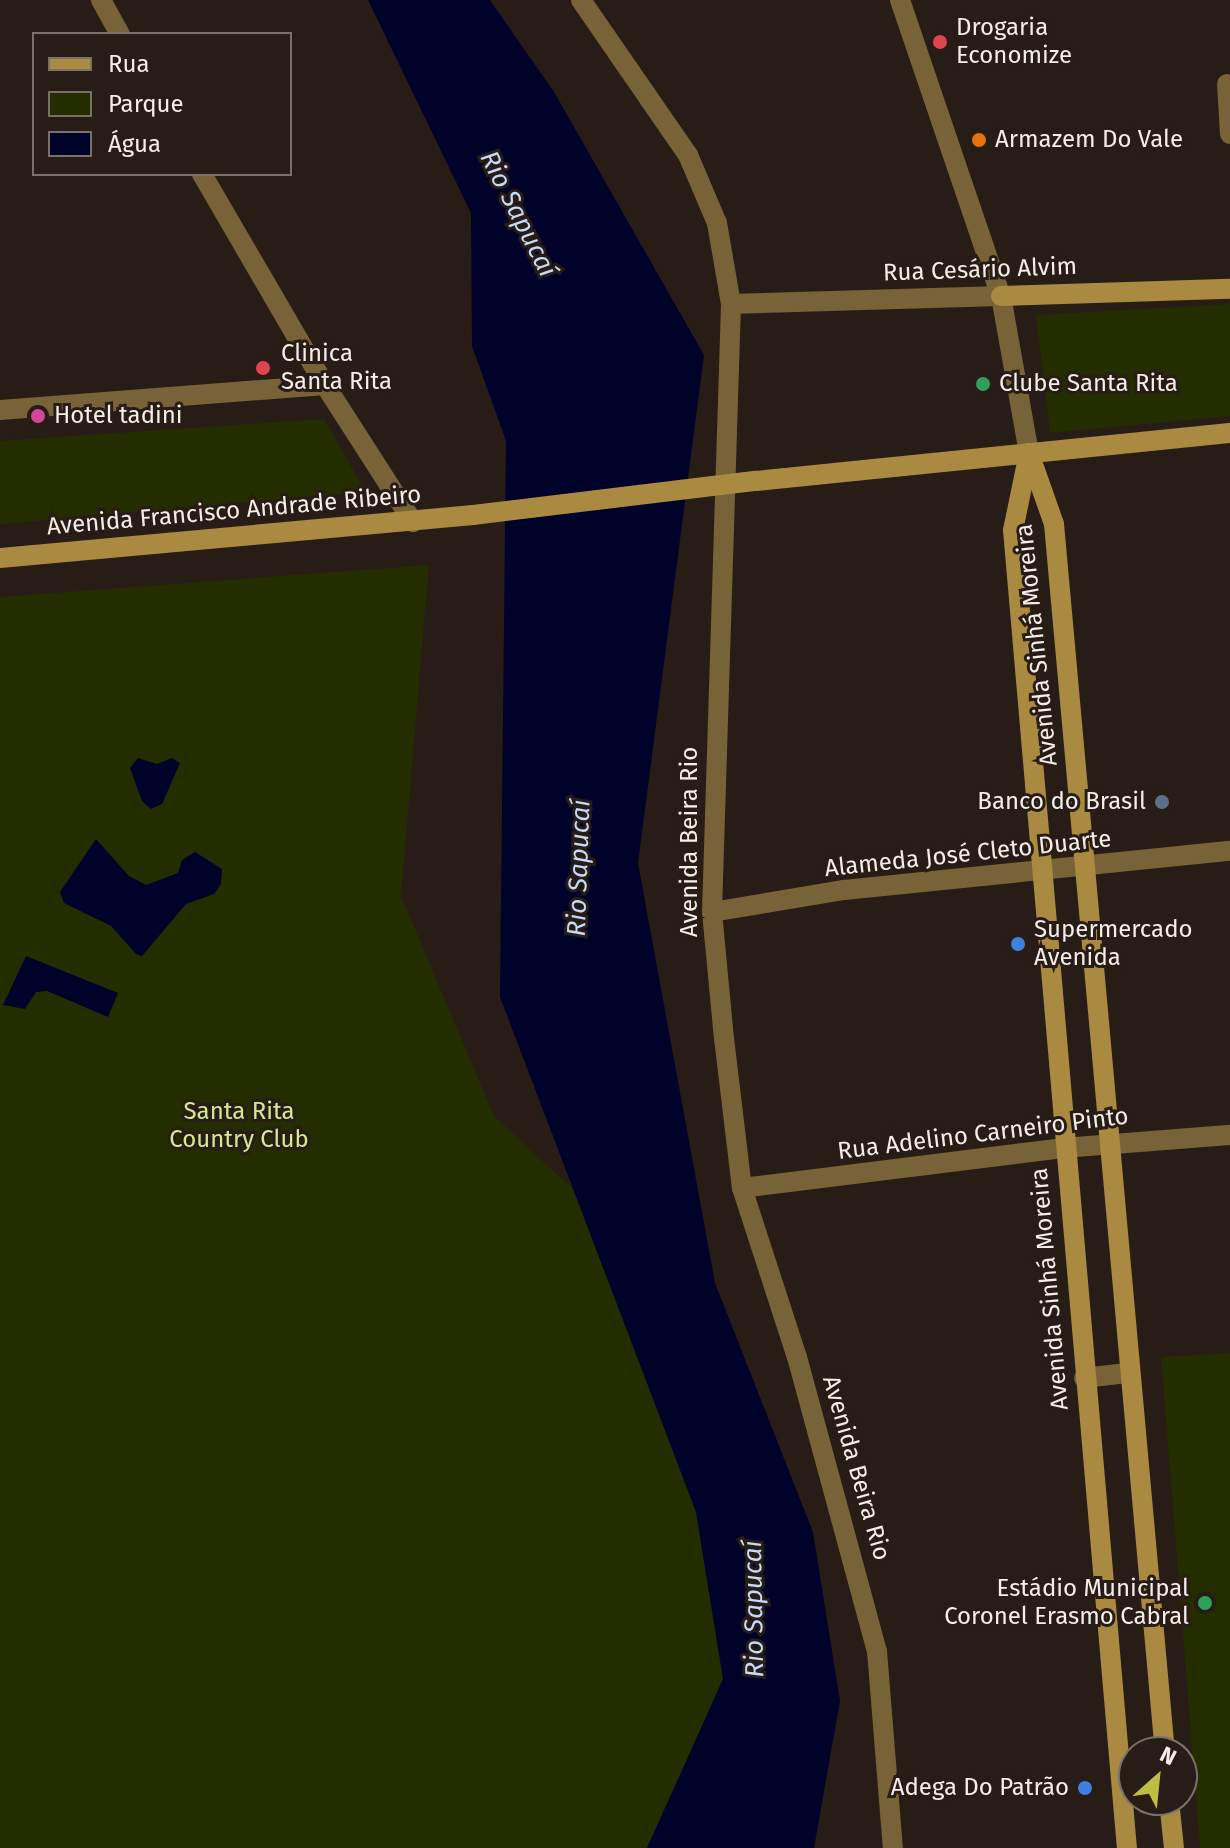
<!DOCTYPE html>
<html>
<head>
<meta charset="utf-8">
<style>
	body { margin:0 }
	#map { position:relative; width:1230px; height:1848px; overflow:hidden; background:#271c16; font-family:"Fira Sans",sans-serif }
	div>[style] { position:absolute }
	.green>* { inset:0; background:#242d00 }
	.water>* { inset:0; background:#00022a }
	.street>* { height:20px; margin:-10px; padding:0 10px; transform-origin:10px; border-radius:10px; background:#776337 }
	.secondary>* { height:20px; margin:-10px; padding:0 10px; transform-origin:10px; border-radius:10px; background:#aa8a40 }
	.secondary-bridge>* { height:20px; margin:-10px; padding:0 10px; transform-origin:10px; border-radius:10px; background:#aa8a40 }
	.dots>* { width:22px; height:22px; translate:-50% -50%; box-sizing:border-box; border:4px solid #271c16; border-radius:50% }
	span { translate:-50% -50%; white-space:nowrap; text-align:center; line-height:1.15; -webkit-text-stroke:6px #271c16; paint-order:stroke }
	.poi-label { font-size:24px; color:#f5ede8 }
	.left { translate:0 -50%; text-align:left }
	.right { translate:-100% -50%; text-align:right }
	.street-label { font-size:24px; color:#f5ede8 }
	.park-label { font-size:24px; color:#d3ea90 }
	.water-label { font-size:26px; color:#c6dbf9; font-style:italic }
	.legend { position:absolute; left:32px; top:32px; width:260px; height:144px; box-sizing:border-box; background:#271c16; border:2px solid #79706a; margin:0; padding:10px 14px; list-style:none; font-size:24px; color:#f5ede8 }
	.legend li { display:flex; align-items:center; gap:16px; height:40px }
	.legend b { width:40px; border:2px solid #79706a }
	.north { position:absolute; left:1118px; top:1736px; width:80px; height:80px; box-sizing:border-box; background:#271c16; border:2px solid #79706a; border-radius:50%; rotate:27deg; font-size:22px; font-weight:700; line-height:32px; text-align:center; color:#f5ede8 }
	.north::after { content:''; display:block; margin:auto; width:28px; height:36px; background:#bebf42; clip-path:polygon(50% 0,100% 100%,50% 72%,0 100%) }
</style>
</head>
<body>
<div id="map">
	<div class="green">
		<div style="clip-path:polygon(1230px 304px,1230px 416px,1050px 433px,1036px 315px)"></div>
		<div style="clip-path:polygon(324px 419px,366px 492px,0 524px,0 441px)"></div>
		<div style="clip-path:polygon(429px 565px,401px 896px,494px 1116px,578px 1194px,696px 1512px,723px 1680px,647px 1848px,0 1848px,0 597px)"></div>
		<div style="clip-path:polygon(1230px 1353px,1230px 1848px,1200px 1848px,1161px 1357px)"></div>
	</div>
	<div class="water">
		<div style="clip-path:polygon(368px 0,490px 0,554px 92px,704px 355px,638px 863px,715px 1283px,813px 1532px,840px 1701px,814px 1848px,647px 1848px,723px 1679px,696px 1512px,500px 997px,506px 441px,472px 346px,471px 213px)"></div>
		<div style="clip-path:polygon(138px 758px,157px 764px,172px 758px,180px 763px,162px 804px,151px 809px,142px 801px,130px 768px)"></div>
		<div style="clip-path:polygon(96px 839px,129px 876px,146px 885px,178px 873px,182px 860px,195px 852px,222px 869px,221px 884px,214px 894px,186px 904px,142px 956px,136px 954px,111px 926px,64px 903px,60px 892px)"></div>
		<div style="clip-path:polygon(26px 956px,118px 993px,108px 1017px,47px 991px,36px 992px,25px 1009px,3px 1005px)"></div>
	</div>
	<div class="street">
		<div style="left:101px;top:0;width:39px;rotate:61deg"></div>
		<div style="left:581px;top:0;width:188px;rotate:55.4deg"></div>
		<div style="left:688px;top:155px;width:74px;rotate:66.9deg"></div>
		<div style="left:717px;top:223px;width:82px;rotate:80.2deg"></div>
		<div style="left:731px;top:304px;width:608px;rotate:91.79deg"></div>
		<div style="left:712px;top:912px;width:127px;rotate:84.6deg"></div>
		<div style="left:724px;top:1038px;width:151px;rotate:83.2deg"></div>
		<div style="left:742px;top:1188px;width:178px;rotate:72deg"></div>
		<div style="left:797px;top:1357px;width:305px;rotate:74.8deg"></div>
		<div style="left:877px;top:1651px;width:198px;rotate:85.4deg"></div>
		<div style="left:900px;top:0;width:313px;rotate:71.2deg"></div>
		<div style="left:1001px;top:296px;width:159px;rotate:79.9deg"></div>
		<div style="left:1227px;top:84px;width:50px;rotate:86.6deg"></div>
		<div style="left:202px;top:174px;width:244px;rotate:59.8deg"></div>
		<div style="left:325px;top:385px;width:163px;rotate:57.3deg"></div>
		<div style="left:731px;top:304px;width:270px;rotate:-1.7deg"></div>
		<div style="left:0;top:410px;width:326px;rotate:-4.4deg"></div>
		<div style="left:712px;top:912px;width:134px;rotate:-9.5deg"></div>
		<div style="left:844px;top:890px;width:388px;rotate:-5.8deg"></div>
		<div style="left:742px;top:1188px;width:323px;rotate:-7.1deg"></div>
		<div style="left:1063px;top:1148px;width:168px;rotate:-4.5deg"></div>
		<div style="left:1084px;top:1378px;width:43px;rotate:-6.6deg"></div>
	</div>
	<div class="secondary">
		<div style="left:1001px;top:296px;width:229px;rotate:-1.8deg"></div>
		<div style="left:1029px;top:453px;width:79px;rotate:101.7deg"></div>
		<div style="left:1013px;top:530px;width:1323px;rotate:85.06deg"></div>
		<div style="left:1029px;top:453px;width:75px;rotate:70.6deg"></div>
		<div style="left:1054px;top:524px;width:1233px;rotate:84.84deg"></div>
		<div style="left:756px;top:481px;width:476px;rotate:-5.8deg"></div>
		<div style="left:0;top:558px;width:475px;rotate:-5.2deg"></div>
		<div style="left:1169px;top:1800px;width:48px;rotate:84.1deg"></div>
	</div>
	<div class="secondary-bridge">
		<div style="left:473px;top:515px;width:285px;rotate:-6.9deg"></div>
	</div>
	<div class="dots">
		<div style="left:940px;top:42px;background:#e0444e"></div>
		<div style="left:979px;top:140px;background:#e8710a"></div>
		<div style="left:263px;top:368px;background:#e0444e"></div>
		<div style="left:983px;top:384px;background:#2e9e5b"></div>
		<div style="left:38px;top:416px;background:#d1479c"></div>
		<div style="left:1162px;top:802px;background:#5c6f8a"></div>
		<div style="left:1018px;top:944px;background:#3f7fe0"></div>
		<div style="left:1205px;top:1603px;background:#2e9e5b"></div>
		<div style="left:1085px;top:1788px;background:#3f7fe0"></div>
	</div>
	<div class="poi-label">
		<span class="left" style="left:956px;top:42px">Drogaria<br>Economize</span>
		<span class="left" style="left:995px;top:140px">Armazem Do Vale</span>
		<span class="left" style="left:281px;top:368px">Clinica<br>Santa Rita</span>
		<span class="left" style="left:999px;top:384px">Clube Santa Rita</span>
		<span class="left" style="left:54px;top:416px">Hotel tadini</span>
		<span class="right" style="left:1146px;top:802px">Banco do Brasil</span>
		<span class="left" style="left:1034px;top:944px">Supermercado<br>Avenida</span>
		<span class="right" style="left:1189px;top:1603px">Estádio Municipal<br>Coronel Erasmo Cabral</span>
		<span class="right" style="left:1069px;top:1788px">Adega Do Patrão</span>
	</div>
	<div class="street-label">
		<span style="left:980px;top:270px;rotate:-2deg">Rua Cesário Alvim</span>
		<span style="left:234px;top:511px;rotate:-5deg">Avenida Francisco Andrade Ribeiro</span>
		<span style="left:1037px;top:645px;rotate:-96deg">Avenida Sinhá Moreira</span>
		<span style="left:690px;top:842px;rotate:-90deg">Avenida Beira Rio</span>
		<span style="left:968px;top:854px;rotate:-6deg">Alameda José Cleto Duarte</span>
		<span style="left:983px;top:1134px;rotate:-7deg">Rua Adelino Carneiro Pinto</span>
		<span style="left:1050px;top:1289px;rotate:-95deg">Avenida Sinhá Moreira</span>
		<span style="left:856px;top:1468px;rotate:74deg">Avenida Beira Rio</span>
	</div>
	<div class="park-label">
		<span style="left:239px;top:1126px">Santa Rita<br>Country Club</span>
	</div>
	<div class="water-label">
		<span style="left:518px;top:214px;rotate:63deg">Rio Sapucaí</span>
		<span style="left:579px;top:868px;rotate:-88deg">Rio Sapucaí</span>
		<span style="left:754px;top:1609px;rotate:-91deg">Rio Sapucaí</span>
	</div>
	<ul class="legend">
	<li><b style="height:10px;background:#aa8a40"></b>Rua</li>
	<li><b style="height:22px;background:#242d00"></b>Parque</li>
	<li><b style="height:22px;background:#00022a"></b>Água</li>
	</ul>
	<div class="north">N</div>
</div>
</body>
</html>
